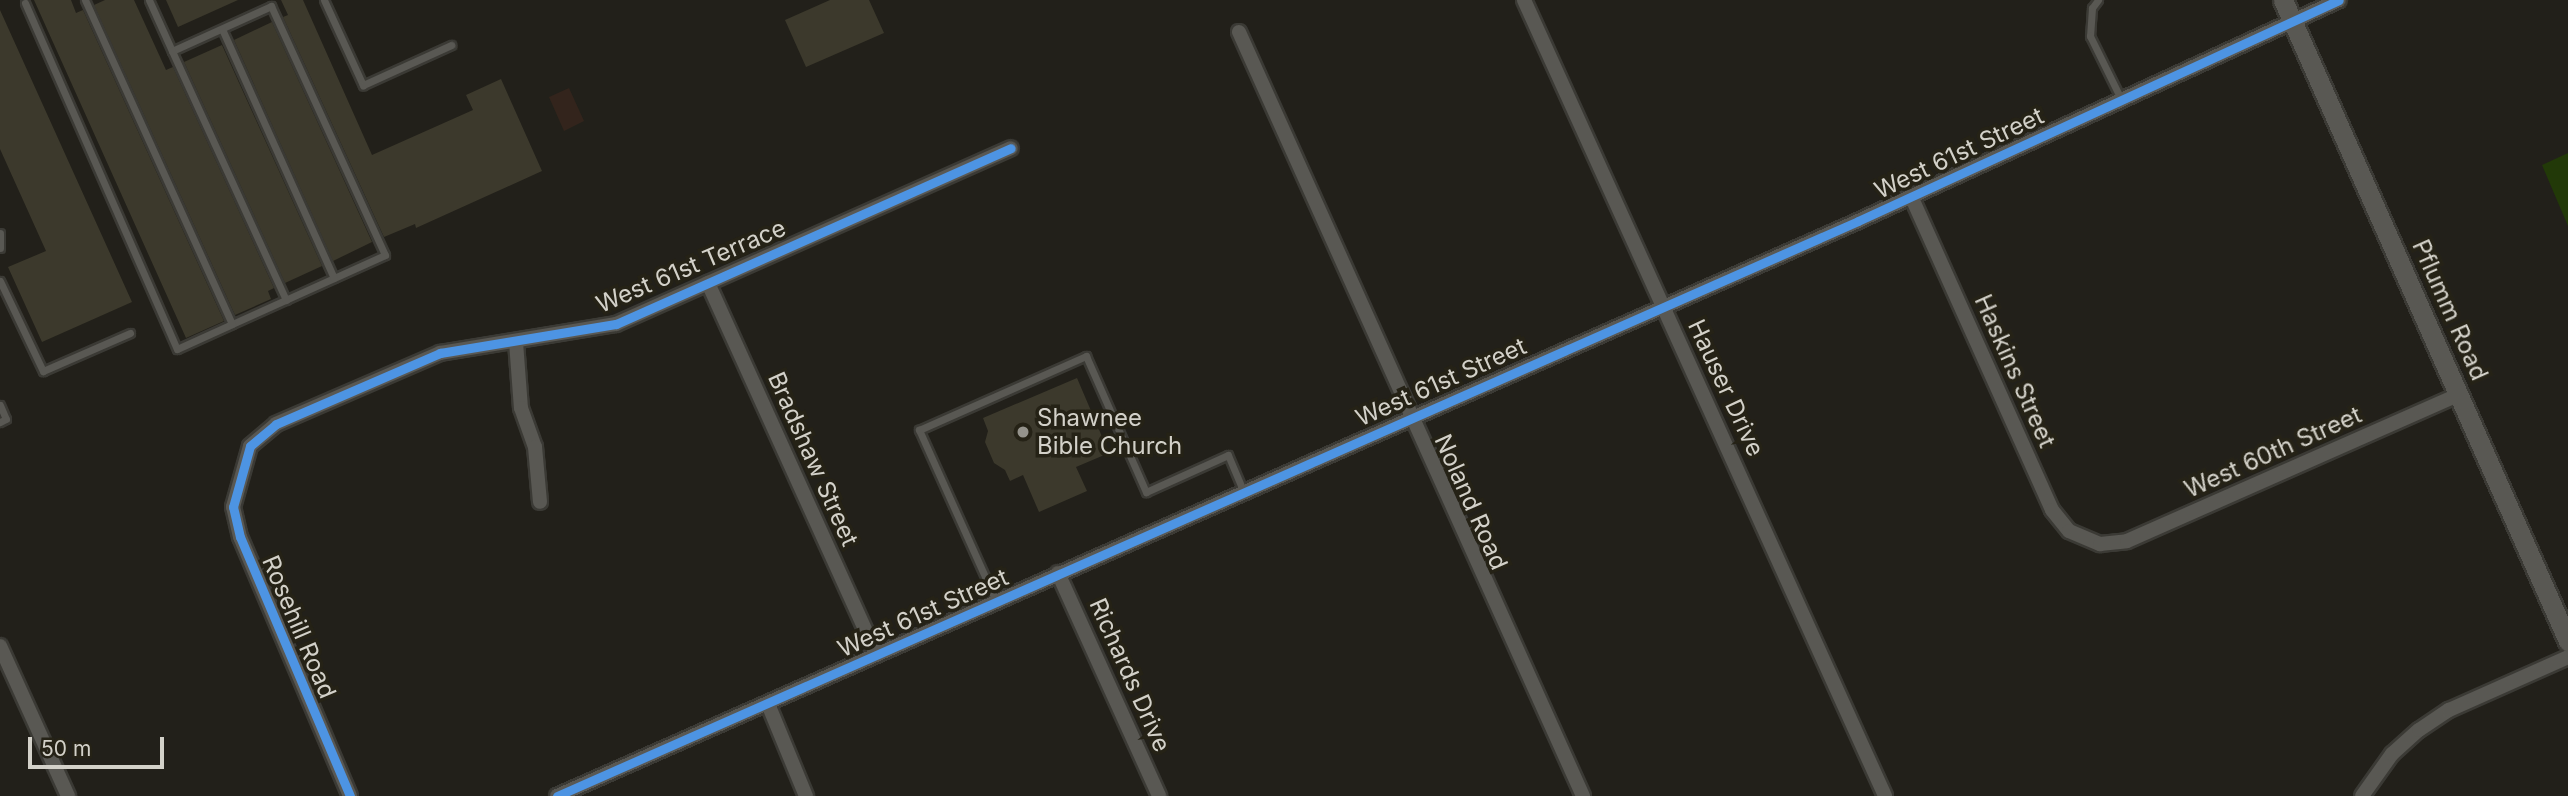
<!DOCTYPE html>
<html>
<head>
<meta charset="utf-8">
<style>
	body { margin:0 }
	#map { position:relative; width:2568px; height:796px; overflow:hidden; background:#22201a; font-family:Inter,sans-serif }
	div>[style] { position:absolute }
	.industrial>* { inset:0; background:#33241c }
	.green>* { inset:0; background:#223908 }
	.building>* { inset:0; background:#3c392c }
	.roads { filter:drop-shadow(2px 0 #3b3a35) drop-shadow(-2px 0 #3b3a35) drop-shadow(0 2px #3b3a35) drop-shadow(0 -2px #3b3a35) }
	.service>* { height:7px; margin:-3.5px; padding:0 3.5px; transform-origin:3.5px; border-radius:3.5px; background:#595853 }
	.minor>* { height:14px; margin:-7px; padding:0 7px; transform-origin:7px; border-radius:7px; background:#595853 }
	.secondary>* { height:19px; margin:-9.5px; padding:0 9.5px; transform-origin:9.5px; border-radius:9.5px; background:#595853 }
	.cycleway>* { height:9px; margin:-4.5px; padding:0 4.5px; transform-origin:4.5px; border-radius:4.5px; background:#4d94e3 }
	.dots>* { width:19px; height:19px; translate:-50% -50%; box-sizing:border-box; border:4px solid #252216; border-radius:50% }
	span { translate:-50% -50%; white-space:nowrap; text-align:center; line-height:1.15; -webkit-text-stroke:7px #252216; paint-order:stroke }
	.street-label { font-size:24px; color:#d3d1c9 }
	.poi-label { font-size:24px; color:#d3d1c9 }
	.left { translate:0 -50%; text-align:left }
	.scale { position:absolute; left:28px; top:737px; width:136px; height:32px; box-sizing:border-box; border:4px solid #d3d1c9; border-top:0; padding-left:9px; font-size:21px; line-height:24px; white-space:nowrap; color:#d3d1c9; -webkit-text-stroke:5px #252216; paint-order:stroke }
</style>
</head>
<body>
<div id="map">
	<div class="industrial">
		<div style="clip-path:polygon(569px 88px,584px 121px,564px 131px,549px 97px)"></div>
	</div>
	<div class="green">
		<div style="clip-path:polygon(2568px 153px,2568px 226px,2542px 165px)"></div>
	</div>
	<div class="building">
		<div style="clip-path:polygon(34px 0,71px 0,76px 13px,83px 10px,224px 321px,186px 338px)"></div>
		<div style="clip-path:polygon(105px 0,134px 0,166px 70px,173px 67px,274px 288px,268px 291px,271px 299px,235px 315px,94px 5px)"></div>
		<div style="clip-path:polygon(166px 0,238px 0,178px 27px)"></div>
		<div style="clip-path:polygon(281px 0,303px 0,372px 155px,473px 110px,466px 95px,501px 79px,542px 171px,416px 228px,415px 224px,384px 237px,283px 17px,288px 15px)"></div>
		<div style="clip-path:polygon(830px 0,869px 0,884px 33px,806px 67px,785px 20px)"></div>
		<div style="clip-path:polygon(0 10px,132px 302px,42px 342px,8px 267px,46px 251px,0 149px)"></div>
		<div style="clip-path:polygon(272px 22px,372px 242px,333px 261px,234px 40px)"></div>
		<div style="clip-path:polygon(222px 45px,322px 266px,285px 283px,184px 62px)"></div>
		<div style="clip-path:polygon(1077px 378px,1109px 453px,1076px 467px,1087px 491px,1039px 512px,1023px 475px,1010px 481px,1005px 470px,994px 463px,985px 442px,988px 431px,983px 418px)"></div>
	</div>
	<div class="roads">
		<div class="service">
			<div style="left:149px;top:0;width:56px;rotate:65.7deg"></div>
			<div style="left:172px;top:51px;width:109px;rotate:-24.4deg"></div>
			<div style="left:271px;top:6px;width:274px;rotate:65.4deg"></div>
			<div style="left:385px;top:255px;width:168px;rotate:155.7deg"></div>
			<div style="left:324px;top:0;width:94px;rotate:65.4deg"></div>
			<div style="left:363px;top:85px;width:97px;rotate:-24.4deg"></div>
			<div style="left:2098px;top:0;width:10px;rotate:127deg"></div>
			<div style="left:2092px;top:8px;width:28px;rotate:94deg"></div>
			<div style="left:2090px;top:36px;width:70px;rotate:63.8deg"></div>
			<div style="left:25px;top:3px;width:378px;rotate:66.3deg"></div>
			<div style="left:177px;top:349px;width:60px;rotate:-24.4deg"></div>
			<div style="left:232px;top:324px;width:356px;rotate:-114.4deg"></div>
			<div style="left:222px;top:29px;width:273px;rotate:65.8deg"></div>
			<div style="left:172px;top:51px;width:274px;rotate:65.4deg"></div>
			<div style="left:0;top:233px;width:15px;rotate:90deg"></div>
			<div style="left:0;top:281px;width:100px;rotate:64.5deg"></div>
			<div style="left:43px;top:371px;width:95px;rotate:-23.6deg"></div>
			<div style="left:0;top:405px;width:15px;rotate:67deg"></div>
			<div style="left:6px;top:419px;width:7px;rotate:153deg"></div>
			<div style="left:996px;top:601px;width:188px;rotate:-114.2deg"></div>
			<div style="left:919px;top:430px;width:183px;rotate:-23.9deg"></div>
			<div style="left:1086px;top:356px;width:149px;rotate:66.2deg"></div>
			<div style="left:1146px;top:492px;width:90px;rotate:-24.3deg"></div>
			<div style="left:1228px;top:455px;width:39px;rotate:67deg"></div>
		</div>
		<div class="minor">
			<div style="left:1524px;top:0;width:874px;rotate:65.6deg"></div>
			<div style="left:1239px;top:32px;width:838px;rotate:65.76deg"></div>
			<div style="left:1911px;top:196px;width:344px;rotate:65.8deg"></div>
			<div style="left:2052px;top:510px;width:27px;rotate:51deg"></div>
			<div style="left:2069px;top:531px;width:34px;rotate:23deg"></div>
			<div style="left:2100px;top:544px;width:27px;rotate:-6deg"></div>
			<div style="left:2127px;top:541px;width:365px;rotate:-23.8deg"></div>
			<div style="left:708px;top:283px;width:407px;rotate:65.6deg"></div>
			<div style="left:516px;top:342px;width:66px;rotate:85.7deg"></div>
			<div style="left:521px;top:408px;width:41px;rotate:70.3deg"></div>
			<div style="left:535px;top:447px;width:55px;rotate:84.8deg"></div>
			<div style="left:1058px;top:573px;width:245px;rotate:65.6deg"></div>
			<div style="left:0;top:646px;width:165px;rotate:65.6deg"></div>
			<div style="left:768px;top:704px;width:100px;rotate:67.6deg"></div>
			<div style="left:350px;top:796px;width:281px;rotate:-113deg"></div>
			<div style="left:240px;top:537px;width:31px;rotate:-103deg"></div>
			<div style="left:233px;top:507px;width:63px;rotate:-74.4deg"></div>
			<div style="left:250px;top:446px;width:34px;rotate:-40deg"></div>
			<div style="left:276px;top:424px;width:179px;rotate:-23.4deg"></div>
			<div style="left:440px;top:353px;width:178px;rotate:-9.4deg"></div>
			<div style="left:616px;top:324px;width:432px;rotate:-24deg"></div>
			<div style="left:557px;top:796px;width:1422px;rotate:-23.84deg"></div>
			<div style="left:1858px;top:221px;width:529px;rotate:-24.68deg"></div>
			<div style="left:2362px;top:796px;width:52px;rotate:-54.5deg"></div>
			<div style="left:2392px;top:754px;width:36px;rotate:-42deg"></div>
			<div style="left:2419px;top:730px;width:36px;rotate:-34deg"></div>
			<div style="left:2449px;top:710px;width:130px;rotate:-24deg"></div>
		</div>
		<div class="secondary">
			<div style="left:2283px;top:0;width:702px;rotate:66.03deg"></div>
		</div>
	</div>
	<div class="cycleway">
		<div style="left:350px;top:796px;width:281px;rotate:-113deg"></div>
		<div style="left:240px;top:537px;width:31px;rotate:-103deg"></div>
		<div style="left:233px;top:507px;width:63px;rotate:-74.4deg"></div>
		<div style="left:250px;top:446px;width:34px;rotate:-40deg"></div>
		<div style="left:276px;top:424px;width:179px;rotate:-23.4deg"></div>
		<div style="left:440px;top:353px;width:178px;rotate:-9.4deg"></div>
		<div style="left:616px;top:324px;width:432px;rotate:-24deg"></div>
		<div style="left:557px;top:796px;width:1422px;rotate:-23.84deg"></div>
		<div style="left:1858px;top:221px;width:529px;rotate:-24.68deg"></div>
	</div>
	<div class="dots">
		<div style="left:1023px;top:432px;background:#95938c"></div>
	</div>
	<div class="street-label">
		<span style="left:1959px;top:153px;rotate:-25deg">West 61st Street</span>
		<span style="left:691px;top:266px;rotate:-23deg">West 61st Terrace</span>
		<span style="left:2450px;top:310px;rotate:66deg">Pflumm Road</span>
		<span style="left:2015px;top:371px;rotate:66deg">Haskins Street</span>
		<span style="left:1441px;top:382px;rotate:-24deg">West 61st Street</span>
		<span style="left:1726px;top:388px;rotate:65deg">Hauser Drive</span>
		<span style="left:2273px;top:452px;rotate:-24deg">West 60th Street</span>
		<span style="left:813px;top:459px;rotate:66deg">Bradshaw Street</span>
		<span style="left:1471px;top:502px;rotate:66deg">Noland Road</span>
		<span style="left:923px;top:613px;rotate:-24deg">West 61st Street</span>
		<span style="left:299px;top:627px;rotate:67deg">Rosehill Road</span>
		<span style="left:1130px;top:675px;rotate:66deg">Richards Drive</span>
	</div>
	<div class="poi-label">
		<span class="left" style="left:1037px;top:432px">Shawnee<br>Bible Church</span>
	</div>
	<div class="scale">50 m</div>
</div>
</body>
</html>
